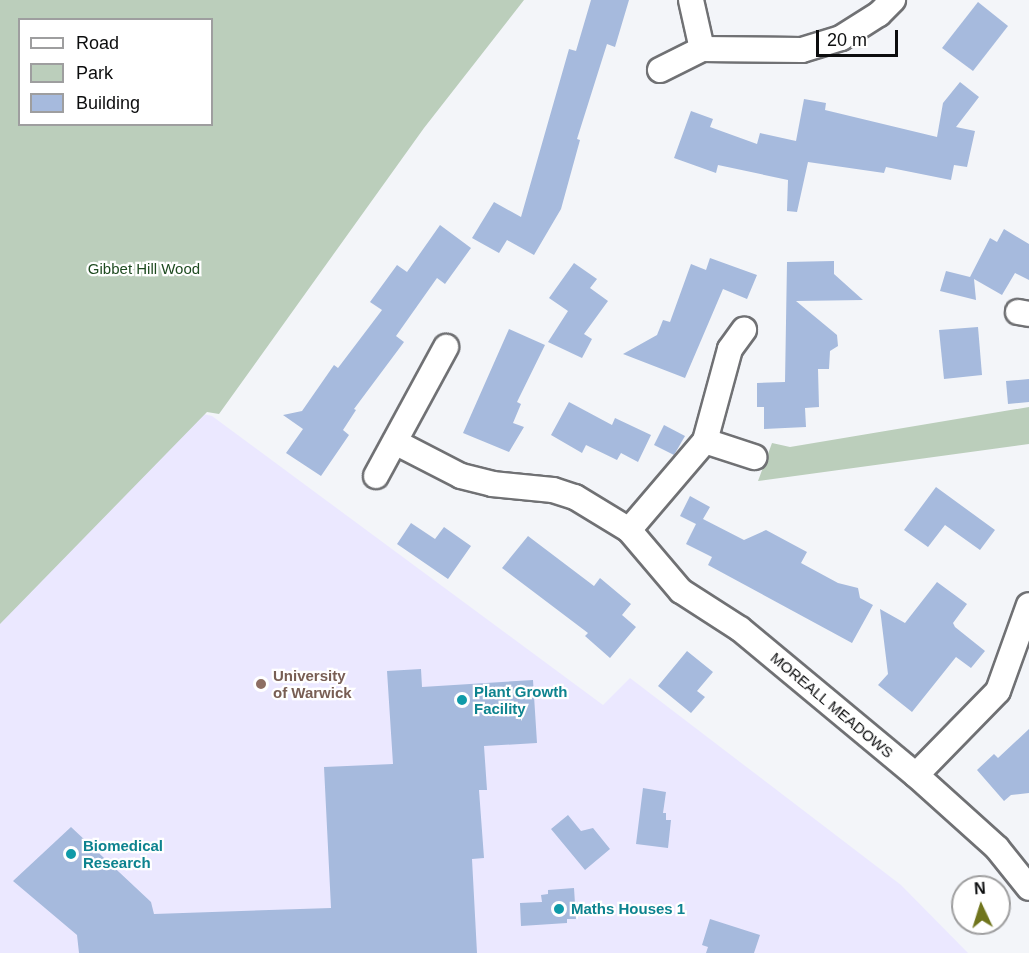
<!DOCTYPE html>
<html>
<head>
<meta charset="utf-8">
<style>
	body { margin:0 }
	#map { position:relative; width:1029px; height:953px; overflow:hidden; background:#f3f5f9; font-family:Arial,sans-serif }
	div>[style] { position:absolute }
	.education>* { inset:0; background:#ebe8ff }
	.green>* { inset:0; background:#bbcebb }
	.building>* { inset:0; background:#a6badd }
	.roads { filter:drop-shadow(2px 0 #707174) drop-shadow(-2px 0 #707174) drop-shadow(0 2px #707174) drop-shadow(0 -2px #707174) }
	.minor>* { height:24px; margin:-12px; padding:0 12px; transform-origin:12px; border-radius:12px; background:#fff }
	.dots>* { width:16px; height:16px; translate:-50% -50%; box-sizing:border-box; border:3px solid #fff; border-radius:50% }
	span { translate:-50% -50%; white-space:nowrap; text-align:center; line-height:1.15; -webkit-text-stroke:4.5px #fff; paint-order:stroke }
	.park-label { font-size:15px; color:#1f4b21 }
	.education-label { font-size:15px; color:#785e54; font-weight:700 }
	.left { translate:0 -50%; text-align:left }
	.culture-label { font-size:15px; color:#0d838f; font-weight:700 }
	.street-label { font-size:15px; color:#0c0d0e }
	.legend { position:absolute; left:18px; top:18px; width:195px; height:108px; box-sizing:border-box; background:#fff; border:2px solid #9e9e9f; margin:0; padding:8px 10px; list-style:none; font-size:18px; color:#0c0d0e }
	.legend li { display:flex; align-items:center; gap:12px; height:30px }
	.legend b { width:30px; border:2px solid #9e9e9f }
	.north { position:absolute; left:951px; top:875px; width:60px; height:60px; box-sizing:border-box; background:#fff; border:2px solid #9e9e9f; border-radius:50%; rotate:356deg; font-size:16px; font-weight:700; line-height:24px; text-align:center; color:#0c0d0e }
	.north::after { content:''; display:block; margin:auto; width:21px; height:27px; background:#70751d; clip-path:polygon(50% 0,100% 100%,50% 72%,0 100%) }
	.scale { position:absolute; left:816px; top:30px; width:82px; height:27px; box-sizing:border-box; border:3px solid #0c0d0e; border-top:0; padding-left:8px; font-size:18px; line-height:21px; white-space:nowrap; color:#0c0d0e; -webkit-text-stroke:4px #fff; paint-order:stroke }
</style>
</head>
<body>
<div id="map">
	<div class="education">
		<div style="clip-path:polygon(0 366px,212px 416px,603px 705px,630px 678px,901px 885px,968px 953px,0 953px)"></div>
	</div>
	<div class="green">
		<div style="clip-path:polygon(evenodd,0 0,524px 0,424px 128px,219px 414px,207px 412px,0 624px,0 0,20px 20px,212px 20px,212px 124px,20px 124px,20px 20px)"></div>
		<div style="clip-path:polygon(1029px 407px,1029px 444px,758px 481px,772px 443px,790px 447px)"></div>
	</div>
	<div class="building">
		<div style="clip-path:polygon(591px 0,629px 0,615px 47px,607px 44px,577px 139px,580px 140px,561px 209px,534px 255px,507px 240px,499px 253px,472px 238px,494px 202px,521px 217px,569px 49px,576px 51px)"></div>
		<div style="clip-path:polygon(978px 2px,1008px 26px,973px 71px,942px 48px)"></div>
		<div style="clip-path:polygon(960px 82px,979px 97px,956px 127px,975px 131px,967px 167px,954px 165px,951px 180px,886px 167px,884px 173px,808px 162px,797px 212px,787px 211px,788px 180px,718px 165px,716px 173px,674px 158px,691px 111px,713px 119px,710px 127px,757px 144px,760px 133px,796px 141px,804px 99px,826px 103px,825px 110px,937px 137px,943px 103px)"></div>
		<div style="clip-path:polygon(440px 225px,471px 248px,445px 284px,437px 278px,396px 336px,404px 342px,354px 409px,356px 410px,343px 430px,349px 435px,321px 476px,286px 453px,303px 429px,283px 415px,302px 411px,334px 365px,338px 368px,382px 310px,370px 302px,397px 265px,407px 272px)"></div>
		<div style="clip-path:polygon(1004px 229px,1029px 244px,1029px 280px,1015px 273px,1002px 295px,974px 279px,976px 300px,940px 291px,946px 271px,970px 277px,990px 238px,997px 242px)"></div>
		<div style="clip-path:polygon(710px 258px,757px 275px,747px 299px,723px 289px,685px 378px,623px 354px,657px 335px,663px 320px,670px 322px,691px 264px,706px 270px)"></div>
		<div style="clip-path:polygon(834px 261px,834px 274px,863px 300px,796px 301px,837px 335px,838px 346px,830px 351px,829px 369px,818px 369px,819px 407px,805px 408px,806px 427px,764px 429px,764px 407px,757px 407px,757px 383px,785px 382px,787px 262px)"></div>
		<div style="clip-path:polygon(574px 263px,597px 279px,590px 288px,608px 301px,584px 334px,592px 339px,582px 358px,548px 342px,568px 311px,549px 298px)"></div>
		<div style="clip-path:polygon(978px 327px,982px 375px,944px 379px,939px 330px)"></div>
		<div style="clip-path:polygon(509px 329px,545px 345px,517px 402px,521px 404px,513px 423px,524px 427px,509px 452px,463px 433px)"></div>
		<div style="clip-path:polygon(1029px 379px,1029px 402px,1008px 404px,1006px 381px)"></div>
		<div style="clip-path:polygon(569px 402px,612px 425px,615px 418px,651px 435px,638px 462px,621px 453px,617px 460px,586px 445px,582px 453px,551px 435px)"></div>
		<div style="clip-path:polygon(664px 425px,685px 436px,674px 455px,654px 445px)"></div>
		<div style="clip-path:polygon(936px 487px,995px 530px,980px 550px,945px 525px,928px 547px,904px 530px)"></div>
		<div style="clip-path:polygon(690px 496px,710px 507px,703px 519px,744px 540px,766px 530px,807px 552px,801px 563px,838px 583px,858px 588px,860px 598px,873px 605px,852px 643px,708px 565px,712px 557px,686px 544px,696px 524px,680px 516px)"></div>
		<div style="clip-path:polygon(411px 523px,435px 539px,444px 527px,471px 546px,448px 579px,397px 544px)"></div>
		<div style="clip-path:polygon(528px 536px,594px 586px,600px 578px,631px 604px,622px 615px,636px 627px,610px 658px,585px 636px,588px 633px,502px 568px)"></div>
		<div style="clip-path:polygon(937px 582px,967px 604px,953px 623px,955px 627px,985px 651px,971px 668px,956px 657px,912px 712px,878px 685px,888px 674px,880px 609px,905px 623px)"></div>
		<div style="clip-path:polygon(687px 651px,713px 672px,697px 691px,705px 697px,691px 713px,658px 686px)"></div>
		<div style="clip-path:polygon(421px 669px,422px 687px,533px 680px,537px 743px,484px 746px,487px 790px,479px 790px,484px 858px,472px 859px,477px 953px,79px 953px,77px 935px,13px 881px,71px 827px,151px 902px,154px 914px,331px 908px,324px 767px,393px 764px,387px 671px)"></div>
		<div style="clip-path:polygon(1029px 729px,1029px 793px,1011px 795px,1004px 801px,977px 770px,994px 754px,998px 758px)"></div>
		<div style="clip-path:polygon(643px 788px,666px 792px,663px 813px,666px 813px,666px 820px,671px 820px,668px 848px,636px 844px)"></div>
		<div style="clip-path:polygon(568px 815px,581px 831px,593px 828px,610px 849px,585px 870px,551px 829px)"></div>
		<div style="clip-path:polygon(574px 888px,576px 919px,567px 919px,567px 923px,521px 926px,520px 903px,542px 902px,541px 895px,548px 894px,548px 890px)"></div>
		<div style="clip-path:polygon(710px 919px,760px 935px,754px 953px,706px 953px,708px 947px,702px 945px)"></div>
	</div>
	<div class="roads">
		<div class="minor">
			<div style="left:702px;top:49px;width:100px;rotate:0.6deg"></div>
			<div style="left:802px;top:50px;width:41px;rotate:-17.1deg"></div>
			<div style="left:841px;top:38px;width:45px;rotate:-32.3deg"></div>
			<div style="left:879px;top:14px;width:20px;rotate:-45deg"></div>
			<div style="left:660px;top:70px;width:47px;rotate:-26.6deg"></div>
			<div style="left:702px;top:49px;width:50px;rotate:-102.7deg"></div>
			<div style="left:1018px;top:312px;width:11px;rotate:10deg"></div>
			<div style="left:705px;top:441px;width:95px;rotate:-74.8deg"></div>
			<div style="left:730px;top:349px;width:24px;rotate:-54deg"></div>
			<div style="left:395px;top:442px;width:74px;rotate:27.3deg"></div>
			<div style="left:461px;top:476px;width:32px;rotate:14deg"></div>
			<div style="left:492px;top:484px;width:61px;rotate:5.6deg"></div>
			<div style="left:553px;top:490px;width:23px;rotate:18deg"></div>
			<div style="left:575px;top:497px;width:63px;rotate:31.4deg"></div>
			<div style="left:629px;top:530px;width:80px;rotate:49.6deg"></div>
			<div style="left:681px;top:591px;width:70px;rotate:32.8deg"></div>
			<div style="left:740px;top:629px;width:229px;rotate:39.7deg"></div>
			<div style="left:916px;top:775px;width:109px;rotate:42deg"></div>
			<div style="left:997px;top:848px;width:51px;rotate:51.3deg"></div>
			<div style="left:376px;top:476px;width:147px;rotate:-61.5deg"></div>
			<div style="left:629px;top:530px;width:117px;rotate:-49.5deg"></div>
			<div style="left:705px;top:441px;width:52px;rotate:18.1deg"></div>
			<div style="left:916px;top:775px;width:117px;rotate:-45.7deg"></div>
			<div style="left:998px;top:691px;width:91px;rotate:-70.2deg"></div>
		</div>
	</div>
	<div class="dots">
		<div style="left:261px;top:684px;background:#8d6e63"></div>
		<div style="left:462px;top:700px;background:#0f9aa8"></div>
		<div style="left:71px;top:854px;background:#0f9aa8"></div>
		<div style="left:559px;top:909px;background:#0f9aa8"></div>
	</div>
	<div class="park-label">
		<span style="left:144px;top:269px">Gibbet Hill Wood</span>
	</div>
	<div class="education-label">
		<span class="left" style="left:273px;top:684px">University<br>of Warwick</span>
	</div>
	<div class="culture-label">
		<span class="left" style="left:474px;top:700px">Plant Growth<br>Facility</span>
		<span class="left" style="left:83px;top:854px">Biomedical<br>Research</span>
		<span class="left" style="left:571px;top:909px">Maths Houses 1</span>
	</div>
	<div class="street-label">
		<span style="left:832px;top:705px;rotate:40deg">MOREALL MEADOWS</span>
	</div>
	<ul class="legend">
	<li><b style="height:8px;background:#fff"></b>Road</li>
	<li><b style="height:16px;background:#bbcebb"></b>Park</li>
	<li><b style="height:16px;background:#a6badd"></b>Building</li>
	</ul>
	<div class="north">N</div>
	<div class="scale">20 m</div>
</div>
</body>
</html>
